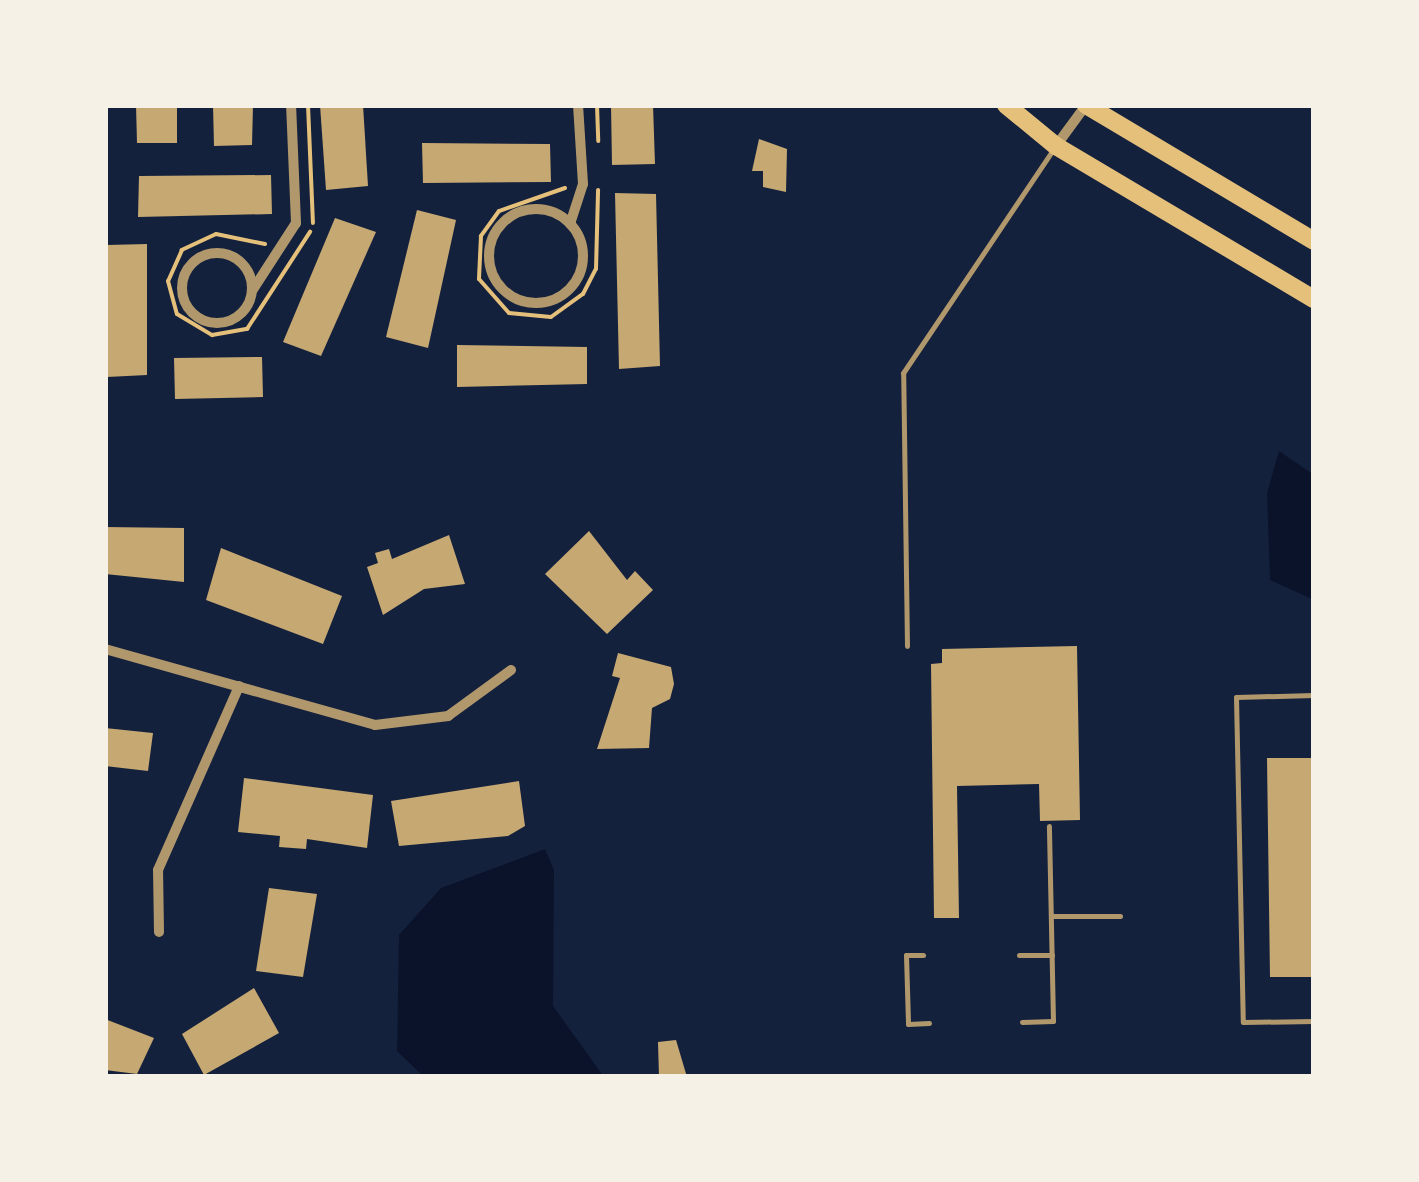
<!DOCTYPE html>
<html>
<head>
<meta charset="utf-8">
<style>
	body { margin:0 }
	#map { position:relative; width:1419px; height:1182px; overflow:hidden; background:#14213d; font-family:Raleway,sans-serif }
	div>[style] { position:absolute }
	.water>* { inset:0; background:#0b132b }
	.building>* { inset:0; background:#c6a872 }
	.path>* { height:4px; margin:-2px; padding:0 2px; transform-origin:2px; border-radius:2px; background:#e5c07b }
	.service>* { height:5px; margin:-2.5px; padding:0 2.5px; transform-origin:2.5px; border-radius:2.5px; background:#b1986c }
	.minor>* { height:10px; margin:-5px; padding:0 5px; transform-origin:5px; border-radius:5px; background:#b1986c }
	.minor>.ring { margin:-5px; padding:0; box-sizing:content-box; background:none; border:10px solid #b1986c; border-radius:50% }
	.primary>* { height:18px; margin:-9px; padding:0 9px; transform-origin:9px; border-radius:9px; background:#e5c07b }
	span { translate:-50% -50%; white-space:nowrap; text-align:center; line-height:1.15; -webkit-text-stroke:8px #f6f1e7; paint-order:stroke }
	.frame { position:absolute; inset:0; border:108px solid #f6f1e7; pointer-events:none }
</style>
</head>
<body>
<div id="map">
	<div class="water">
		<div style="clip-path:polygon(1279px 451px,1314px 475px,1314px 600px,1270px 580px,1267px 493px)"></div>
		<div style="clip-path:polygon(545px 849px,554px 870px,553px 1006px,604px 1077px,424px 1077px,397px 1051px,399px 935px,441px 888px)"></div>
	</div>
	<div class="building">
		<div style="clip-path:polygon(136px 105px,177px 105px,177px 143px,137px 143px)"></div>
		<div style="clip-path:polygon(213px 105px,253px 105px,252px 145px,214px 146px)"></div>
		<div style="clip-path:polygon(320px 105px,363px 105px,368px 186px,326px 190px)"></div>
		<div style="clip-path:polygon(611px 105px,653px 105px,655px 164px,612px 165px)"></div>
		<div style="clip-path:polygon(759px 139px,787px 149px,786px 192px,763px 187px,763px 171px,752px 171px)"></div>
		<div style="clip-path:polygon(422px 143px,550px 144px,551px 182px,423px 183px)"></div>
		<div style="clip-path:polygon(271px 175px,272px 214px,138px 217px,139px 176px)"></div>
		<div style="clip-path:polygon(615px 193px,656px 194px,660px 366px,619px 369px)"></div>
		<div style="clip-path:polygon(417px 210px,456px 220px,428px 348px,386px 337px)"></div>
		<div style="clip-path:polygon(335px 218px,376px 232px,321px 356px,283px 342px)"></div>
		<div style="clip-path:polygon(147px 244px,147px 375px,107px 377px,107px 245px)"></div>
		<div style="clip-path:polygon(457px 345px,587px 347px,587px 384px,457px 387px)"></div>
		<div style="clip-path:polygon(262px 357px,263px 397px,175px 399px,174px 358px)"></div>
		<div style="clip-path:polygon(105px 527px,184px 528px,184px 582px,105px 574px)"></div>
		<div style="clip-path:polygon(589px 531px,627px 580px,635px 571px,653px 590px,607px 634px,545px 574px)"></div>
		<div style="clip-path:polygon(449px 535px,465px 584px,424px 589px,383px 615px,367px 567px,378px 563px,375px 553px,389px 549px,392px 559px)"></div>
		<div style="clip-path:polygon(221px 548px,342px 596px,323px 644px,206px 600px)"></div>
		<div style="clip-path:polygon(1077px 646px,1080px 820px,1040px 821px,1039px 784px,957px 786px,959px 918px,934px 918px,931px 664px,942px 663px,942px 649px)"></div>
		<div style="clip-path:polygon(618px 653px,671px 667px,674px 684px,670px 699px,652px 708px,649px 748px,597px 749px,620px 678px,612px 676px)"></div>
		<div style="clip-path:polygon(105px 728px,153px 733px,148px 771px,105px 766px)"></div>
		<div style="clip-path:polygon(1267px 758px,1314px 758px,1314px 977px,1270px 977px)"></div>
		<div style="clip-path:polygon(244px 778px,373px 795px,367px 848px,307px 839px,306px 849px,279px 847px,280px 836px,238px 832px)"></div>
		<div style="clip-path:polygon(519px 781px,525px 826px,508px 836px,399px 846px,391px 801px)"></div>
		<div style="clip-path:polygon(269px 888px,317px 894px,303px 977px,256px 971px)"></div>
		<div style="clip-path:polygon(254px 988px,279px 1033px,204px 1075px,182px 1034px)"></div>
		<div style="clip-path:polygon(105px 1019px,154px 1038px,137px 1074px,105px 1070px)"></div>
		<div style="clip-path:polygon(676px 1040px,687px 1077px,659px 1077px,658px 1042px)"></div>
	</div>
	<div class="path">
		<div style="left:308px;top:105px;width:118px;rotate:87.6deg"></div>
		<div style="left:597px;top:105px;width:36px;rotate:88deg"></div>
		<div style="left:565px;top:188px;width:70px;rotate:160.8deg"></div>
		<div style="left:499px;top:211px;width:31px;rotate:126deg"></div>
		<div style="left:481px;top:236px;width:43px;rotate:92.7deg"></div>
		<div style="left:479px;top:279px;width:45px;rotate:48.6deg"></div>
		<div style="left:509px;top:313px;width:42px;rotate:5.4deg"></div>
		<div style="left:551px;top:317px;width:39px;rotate:-36deg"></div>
		<div style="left:583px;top:294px;width:28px;rotate:-63deg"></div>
		<div style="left:596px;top:269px;width:79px;rotate:-88.5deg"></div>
		<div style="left:265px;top:244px;width:50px;rotate:-168.5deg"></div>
		<div style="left:216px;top:234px;width:38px;rotate:155deg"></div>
		<div style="left:182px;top:250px;width:34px;rotate:114deg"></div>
		<div style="left:168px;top:281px;width:34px;rotate:75deg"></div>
		<div style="left:177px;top:314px;width:41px;rotate:31deg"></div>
		<div style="left:212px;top:335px;width:36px;rotate:-10deg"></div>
		<div style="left:247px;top:329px;width:116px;rotate:-57deg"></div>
	</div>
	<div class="service">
		<div style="left:907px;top:646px;width:273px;rotate:-90.8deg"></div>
		<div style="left:903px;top:373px;width:269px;rotate:-56.1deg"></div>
		<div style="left:1314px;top:695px;width:78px;rotate:178.5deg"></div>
		<div style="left:1236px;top:697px;width:325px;rotate:88.8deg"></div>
		<div style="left:1243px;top:1022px;width:71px;rotate:-0.8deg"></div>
		<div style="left:1051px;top:916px;width:69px"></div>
		<div style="left:923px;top:955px;width:17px;rotate:180deg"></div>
		<div style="left:906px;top:955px;width:69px;rotate:88.3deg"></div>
		<div style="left:908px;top:1024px;width:21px;rotate:-3deg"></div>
		<div style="left:1019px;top:955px;width:33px"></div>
		<div style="left:1022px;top:1022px;width:31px;rotate:-2deg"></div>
		<div style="left:1053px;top:1021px;width:195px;rotate:-91.2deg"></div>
	</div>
	<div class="minor">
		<div style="left:1056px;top:146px;width:51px;rotate:-53.8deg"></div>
		<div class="ring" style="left:489px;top:209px;width:84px;height:84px"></div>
		<div style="left:570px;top:224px;width:42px;rotate:-72deg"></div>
		<div style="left:583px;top:184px;width:79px;rotate:-93.6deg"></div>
		<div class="ring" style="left:182px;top:253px;width:60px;height:60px"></div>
		<div style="left:252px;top:291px;width:81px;rotate:-57.1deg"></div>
		<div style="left:296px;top:223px;width:118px;rotate:-92.4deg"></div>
		<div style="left:105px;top:649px;width:280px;rotate:15.7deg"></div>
		<div style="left:375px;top:725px;width:74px;rotate:-7deg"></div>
		<div style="left:448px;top:716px;width:78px;rotate:-36.1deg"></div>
		<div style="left:159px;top:932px;width:62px;rotate:-90.9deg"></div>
		<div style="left:158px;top:870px;width:201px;rotate:-66.2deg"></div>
	</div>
	<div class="primary">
		<div style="left:1006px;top:105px;width:65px;rotate:39.4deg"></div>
		<div style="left:1056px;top:146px;width:300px;rotate:30.7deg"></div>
		<div style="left:1086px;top:105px;width:265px;rotate:30.8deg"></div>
	</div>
	<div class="frame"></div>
</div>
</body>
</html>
